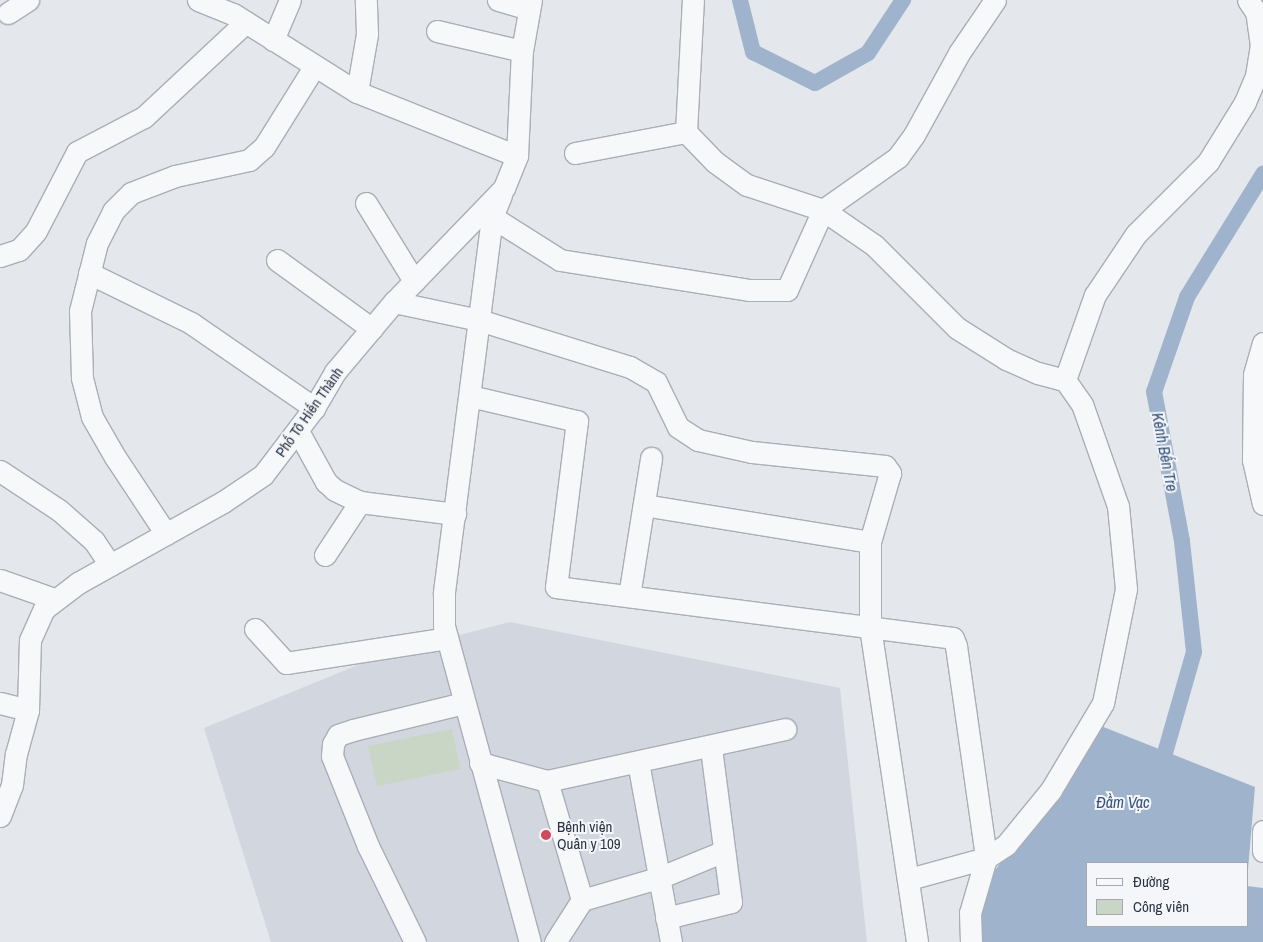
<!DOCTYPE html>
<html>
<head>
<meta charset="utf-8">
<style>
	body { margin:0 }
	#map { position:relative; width:1263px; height:942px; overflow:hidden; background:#e4e7ec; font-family:"Archivo Narrow",sans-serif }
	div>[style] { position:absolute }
	.built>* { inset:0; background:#d2d6de }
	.green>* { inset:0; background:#c9d6c5 }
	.water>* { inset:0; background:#9fb4cc }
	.canal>* { height:16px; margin:-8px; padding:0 8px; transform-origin:8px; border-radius:8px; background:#9fb4cc }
	.roads { filter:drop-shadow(1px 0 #a9aeb7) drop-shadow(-1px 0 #a9aeb7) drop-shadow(0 1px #a9aeb7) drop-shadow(0 -1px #a9aeb7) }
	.minor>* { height:21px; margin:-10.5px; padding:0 10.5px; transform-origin:10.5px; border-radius:10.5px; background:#f7f8fa }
	.dots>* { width:14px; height:14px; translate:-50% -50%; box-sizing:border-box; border:2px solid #f4f6f9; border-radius:50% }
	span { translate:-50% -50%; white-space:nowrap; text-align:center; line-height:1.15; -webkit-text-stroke:4px #f4f6f9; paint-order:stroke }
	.street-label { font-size:15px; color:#2b3445 }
	.poi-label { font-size:15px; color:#2b3445 }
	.left { translate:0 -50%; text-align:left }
	.water-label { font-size:16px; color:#34527a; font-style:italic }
	.legend { position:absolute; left:1086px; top:862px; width:162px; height:65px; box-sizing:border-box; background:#f4f6f9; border:1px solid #a4a8b1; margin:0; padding:6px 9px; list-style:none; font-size:15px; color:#2b3445 }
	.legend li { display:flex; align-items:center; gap:10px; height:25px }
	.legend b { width:25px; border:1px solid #a4a8b1 }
</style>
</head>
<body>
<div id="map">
	<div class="built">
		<div style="clip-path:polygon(510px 622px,840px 688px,867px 942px,271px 942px,204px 728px,385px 654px)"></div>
	</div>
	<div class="green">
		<div style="clip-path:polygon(452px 729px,460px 769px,377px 786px,368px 746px)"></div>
	</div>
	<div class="water">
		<div style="clip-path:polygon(1101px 726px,1255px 787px,1247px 881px,1247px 863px,1087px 863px,1087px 926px,1247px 926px,1247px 886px,1263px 888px,1263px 942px,979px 942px,977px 916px,993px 873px)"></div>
	</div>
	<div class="canal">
		<div style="left:740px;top:0;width:54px;rotate:76deg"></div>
		<div style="left:753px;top:52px;width:69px;rotate:26.6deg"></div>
		<div style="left:815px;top:83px;width:61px;rotate:-29.5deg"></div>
		<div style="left:868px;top:53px;width:64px;rotate:-56.6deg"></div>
		<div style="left:1165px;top:753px;width:105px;rotate:-74deg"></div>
		<div style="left:1194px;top:652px;width:112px;rotate:-96.2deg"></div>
		<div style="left:1182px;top:541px;width:152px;rotate:-100.6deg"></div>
		<div style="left:1154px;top:392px;width:101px;rotate:-70.8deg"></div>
		<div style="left:1187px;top:297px;width:145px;rotate:-58.3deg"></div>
	</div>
	<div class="roads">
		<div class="minor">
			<div style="left:198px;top:0;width:38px;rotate:22deg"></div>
			<div style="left:233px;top:14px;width:146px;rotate:32.2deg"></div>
			<div style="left:357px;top:92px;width:172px;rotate:21.8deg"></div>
			<div style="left:498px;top:0;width:32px;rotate:16deg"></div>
			<div style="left:8px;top:13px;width:24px;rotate:-33deg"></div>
			<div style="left:437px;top:31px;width:87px;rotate:13.2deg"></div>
			<div style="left:273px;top:40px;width:43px;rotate:-67deg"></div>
			<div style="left:357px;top:92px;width:59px;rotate:-80.2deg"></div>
			<div style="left:367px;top:34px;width:34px;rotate:-92deg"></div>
			<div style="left:686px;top:132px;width:42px;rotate:46deg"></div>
			<div style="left:715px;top:162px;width:39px;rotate:36deg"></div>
			<div style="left:747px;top:185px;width:80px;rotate:18.2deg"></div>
			<div style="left:823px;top:210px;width:62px;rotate:34.5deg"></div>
			<div style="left:874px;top:245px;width:117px;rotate:45deg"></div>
			<div style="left:957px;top:328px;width:58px;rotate:32.3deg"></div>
			<div style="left:1006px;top:359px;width:35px;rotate:24deg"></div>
			<div style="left:1038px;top:373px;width:28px;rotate:15deg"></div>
			<div style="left:1065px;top:380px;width:29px;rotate:55deg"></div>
			<div style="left:1082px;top:404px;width:108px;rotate:70.6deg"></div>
			<div style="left:1118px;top:506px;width:83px;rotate:84.5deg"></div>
			<div style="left:1126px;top:589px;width:116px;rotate:101.4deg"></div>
			<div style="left:1103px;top:703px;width:101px;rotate:120.9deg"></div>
			<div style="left:1051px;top:790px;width:71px;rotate:129.3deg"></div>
			<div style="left:1006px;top:845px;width:24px;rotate:147deg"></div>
			<div style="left:986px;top:858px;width:80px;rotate:164.7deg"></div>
			<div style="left:575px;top:153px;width:113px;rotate:-10.7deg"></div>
			<div style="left:686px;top:132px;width:132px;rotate:-87deg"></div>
			<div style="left:501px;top:195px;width:24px;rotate:112deg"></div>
			<div style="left:492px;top:217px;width:380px;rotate:97.3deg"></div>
			<div style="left:444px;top:594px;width:32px;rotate:90deg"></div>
			<div style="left:444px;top:626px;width:327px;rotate:74.8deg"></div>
			<div style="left:366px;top:203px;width:92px;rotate:58.4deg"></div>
			<div style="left:492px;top:217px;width:80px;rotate:32.3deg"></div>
			<div style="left:560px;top:260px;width:191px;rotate:9deg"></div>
			<div style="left:749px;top:290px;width:38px"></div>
			<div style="left:787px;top:290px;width:88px;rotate:-65.8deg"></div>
			<div style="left:823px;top:210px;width:92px;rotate:-35.2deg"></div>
			<div style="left:898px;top:157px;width:27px;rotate:-54deg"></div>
			<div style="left:914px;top:135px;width:94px;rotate:-61.2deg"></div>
			<div style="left:959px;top:53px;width:64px;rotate:-55.8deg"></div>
			<div style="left:0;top:256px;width:20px;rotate:-18deg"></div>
			<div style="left:19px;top:250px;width:25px;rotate:-48deg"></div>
			<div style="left:36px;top:231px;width:89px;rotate:-62.6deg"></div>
			<div style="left:77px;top:152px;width:76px;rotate:-27.6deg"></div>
			<div style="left:144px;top:117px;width:139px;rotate:-43deg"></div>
			<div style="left:277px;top:260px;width:117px;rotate:36deg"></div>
			<div style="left:89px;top:273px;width:114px;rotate:26.1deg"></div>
			<div style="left:191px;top:323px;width:150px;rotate:34.6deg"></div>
			<div style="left:394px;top:302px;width:87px;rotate:12deg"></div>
			<div style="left:479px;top:320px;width:158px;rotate:17.3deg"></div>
			<div style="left:630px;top:367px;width:30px;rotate:30deg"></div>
			<div style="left:656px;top:382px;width:50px;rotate:63.9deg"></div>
			<div style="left:678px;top:427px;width:24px;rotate:33deg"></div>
			<div style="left:698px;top:440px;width:55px;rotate:12.5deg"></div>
			<div style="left:752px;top:452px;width:134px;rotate:6deg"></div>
			<div style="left:885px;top:466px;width:9px;rotate:54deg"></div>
			<div style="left:890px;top:473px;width:72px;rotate:106.2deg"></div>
			<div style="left:870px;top:542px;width:85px;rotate:90deg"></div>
			<div style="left:870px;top:627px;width:318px;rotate:81.5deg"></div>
			<div style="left:1263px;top:343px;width:33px;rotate:106deg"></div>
			<div style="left:1254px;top:375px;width:85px;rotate:90.7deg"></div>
			<div style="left:1253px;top:460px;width:45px;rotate:77.2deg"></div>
			<div style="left:1065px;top:380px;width:90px;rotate:-70.6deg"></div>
			<div style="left:1095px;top:295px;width:73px;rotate:-56.1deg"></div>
			<div style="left:1136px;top:234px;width:102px;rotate:-45deg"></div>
			<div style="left:1208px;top:162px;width:70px;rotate:-58.3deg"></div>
			<div style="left:1245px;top:102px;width:28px;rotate:-67deg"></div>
			<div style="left:1256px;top:76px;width:30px;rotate:-81deg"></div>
			<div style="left:1261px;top:46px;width:34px;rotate:-98deg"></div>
			<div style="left:1256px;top:12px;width:14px;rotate:-124deg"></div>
			<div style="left:470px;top:396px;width:110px;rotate:13.2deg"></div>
			<div style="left:577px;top:421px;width:167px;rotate:97.2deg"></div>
			<div style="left:556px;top:587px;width:400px;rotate:7.3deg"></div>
			<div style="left:953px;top:638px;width:9px;rotate:69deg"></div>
			<div style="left:956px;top:646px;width:214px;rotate:81.9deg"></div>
			<div style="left:986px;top:858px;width:57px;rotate:106.2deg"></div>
			<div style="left:970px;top:913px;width:29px;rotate:88deg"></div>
			<div style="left:298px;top:431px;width:58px;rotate:61.2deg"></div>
			<div style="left:326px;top:482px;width:12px;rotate:42deg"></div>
			<div style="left:335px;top:490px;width:28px;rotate:26deg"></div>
			<div style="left:360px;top:502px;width:96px;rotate:7.2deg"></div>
			<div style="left:0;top:471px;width:71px;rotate:33.5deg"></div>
			<div style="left:59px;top:510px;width:47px;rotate:41.5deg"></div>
			<div style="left:94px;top:541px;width:29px;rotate:56deg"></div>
			<div style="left:644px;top:505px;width:229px;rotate:9.3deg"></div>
			<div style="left:166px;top:534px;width:92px;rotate:-123.5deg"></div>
			<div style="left:115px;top:457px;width:46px;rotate:-119.9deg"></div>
			<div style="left:92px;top:417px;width:40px;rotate:-104.4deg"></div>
			<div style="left:82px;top:378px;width:67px;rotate:-91.7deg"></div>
			<div style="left:80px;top:311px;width:70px;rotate:-76deg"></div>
			<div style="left:97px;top:243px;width:36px;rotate:-63deg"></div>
			<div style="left:113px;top:211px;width:25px;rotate:-45deg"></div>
			<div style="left:131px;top:193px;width:47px;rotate:-21.1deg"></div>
			<div style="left:175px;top:176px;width:76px;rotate:-12.2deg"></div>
			<div style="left:249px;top:160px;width:20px;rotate:-41deg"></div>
			<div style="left:264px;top:147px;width:94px;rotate:-58deg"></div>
			<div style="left:325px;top:555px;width:64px;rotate:-56.6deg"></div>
			<div style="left:0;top:580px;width:57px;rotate:19.4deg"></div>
			<div style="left:629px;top:596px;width:140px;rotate:-80.9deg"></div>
			<div style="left:255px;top:629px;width:46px;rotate:47.6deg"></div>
			<div style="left:286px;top:663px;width:163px;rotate:-8.8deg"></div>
			<div style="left:0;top:703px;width:29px;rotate:14deg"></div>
			<div style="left:638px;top:762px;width:183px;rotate:79.6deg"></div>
			<div style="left:480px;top:763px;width:69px;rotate:15deg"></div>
			<div style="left:547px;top:781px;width:244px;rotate:-12.3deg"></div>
			<div style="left:547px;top:781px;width:124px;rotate:73.6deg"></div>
			<div style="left:582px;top:900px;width:50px;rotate:122.7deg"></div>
			<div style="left:0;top:816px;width:33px;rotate:-69deg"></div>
			<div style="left:12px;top:785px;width:31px;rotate:-83deg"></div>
			<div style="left:16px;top:754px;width:46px;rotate:-74.7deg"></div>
			<div style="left:28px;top:710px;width:70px;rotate:-88.4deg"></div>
			<div style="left:30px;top:640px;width:34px;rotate:-66deg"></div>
			<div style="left:44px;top:609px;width:43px;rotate:-37.4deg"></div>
			<div style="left:78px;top:583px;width:166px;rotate:-29.2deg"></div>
			<div style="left:223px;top:502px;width:48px;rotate:-34deg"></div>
			<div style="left:263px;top:475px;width:84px;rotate:-52.7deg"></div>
			<div style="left:314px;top:408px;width:42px;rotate:-59.7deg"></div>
			<div style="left:335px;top:372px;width:92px;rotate:-49.9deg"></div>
			<div style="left:394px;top:302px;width:158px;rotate:-46deg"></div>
			<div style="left:504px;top:188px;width:35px;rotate:-68deg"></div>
			<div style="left:517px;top:156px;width:105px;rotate:-87.3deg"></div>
			<div style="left:522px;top:51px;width:52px;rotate:-80deg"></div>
			<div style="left:1263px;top:831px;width:20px;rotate:90deg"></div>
			<div style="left:582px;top:900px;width:82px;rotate:-16.2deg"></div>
			<div style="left:661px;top:877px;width:68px;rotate:-22.4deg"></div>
			<div style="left:666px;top:918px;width:67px;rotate:-13.8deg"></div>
			<div style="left:731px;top:902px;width:156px;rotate:-97.4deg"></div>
			<div style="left:415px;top:942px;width:107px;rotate:-116.1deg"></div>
			<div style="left:368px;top:846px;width:97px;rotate:-111.8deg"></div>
			<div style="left:332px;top:756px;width:12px;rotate:-85deg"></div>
			<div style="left:333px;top:744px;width:10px;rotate:-61deg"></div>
			<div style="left:338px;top:735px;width:16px;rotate:-18deg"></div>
			<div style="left:353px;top:730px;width:114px;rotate:-13.7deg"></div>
		</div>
	</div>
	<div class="dots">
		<div style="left:546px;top:835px;background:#d1495b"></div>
	</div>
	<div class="street-label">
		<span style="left:309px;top:412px;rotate:-55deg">Phố Tô Hiến Thành</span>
	</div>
	<div class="poi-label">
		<span class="left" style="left:557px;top:835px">Bệnh viện<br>Quân y 109</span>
	</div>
	<div class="water-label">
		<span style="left:1165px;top:452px;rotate:79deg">Kênh Bến Tre</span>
		<span style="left:1123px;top:802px">Đầm Vạc</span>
	</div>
	<ul class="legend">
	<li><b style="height:6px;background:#f7f8fa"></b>Đường</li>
	<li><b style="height:14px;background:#c9d6c5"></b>Công viên</li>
	</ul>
</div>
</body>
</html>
